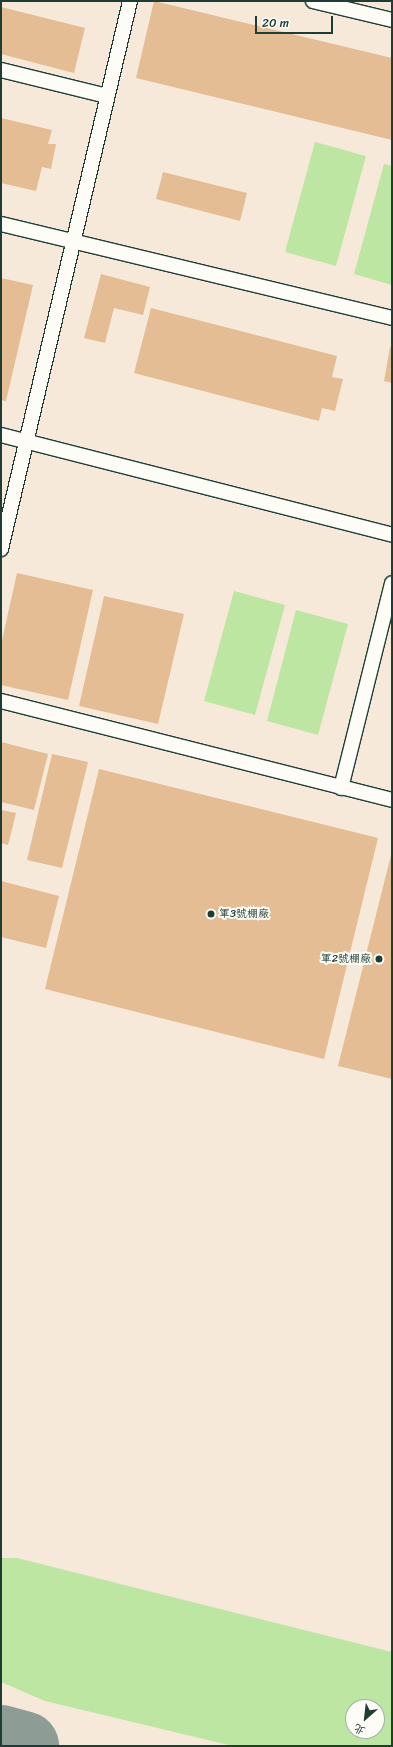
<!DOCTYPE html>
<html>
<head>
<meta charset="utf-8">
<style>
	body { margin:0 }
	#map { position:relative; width:393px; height:1747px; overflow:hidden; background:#fdfcf7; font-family:Sriracha,"LXGW WenKai TC",sans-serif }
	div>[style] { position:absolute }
	.built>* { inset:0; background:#f6e9d9 }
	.green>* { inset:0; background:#bde6a2 }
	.taxiway>* { height:70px; margin:-35px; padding:0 35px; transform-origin:35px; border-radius:35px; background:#8e9c96 }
	.building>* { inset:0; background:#e4bd94 }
	.roads { filter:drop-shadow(1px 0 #1f3d34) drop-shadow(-1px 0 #1f3d34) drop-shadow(0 1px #1f3d34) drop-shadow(0 -1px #1f3d34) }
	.service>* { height:14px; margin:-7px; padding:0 7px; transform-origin:7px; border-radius:7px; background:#fdfcf7 }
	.dots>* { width:11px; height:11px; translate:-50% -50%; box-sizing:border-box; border:2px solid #fdfcf7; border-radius:50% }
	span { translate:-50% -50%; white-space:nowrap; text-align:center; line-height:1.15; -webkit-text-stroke:4px #fdfcf7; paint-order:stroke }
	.poi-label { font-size:11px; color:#1f3d34 }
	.left { translate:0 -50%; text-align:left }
	.right { translate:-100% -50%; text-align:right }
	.frame { position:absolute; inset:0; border:2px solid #1f3d34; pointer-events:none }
	.north { position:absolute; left:345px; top:1699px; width:40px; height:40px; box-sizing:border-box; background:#fdfcf7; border:1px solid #a4b0a9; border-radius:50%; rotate:208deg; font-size:11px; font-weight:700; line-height:16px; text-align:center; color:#1f3d34 }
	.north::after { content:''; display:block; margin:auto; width:14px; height:18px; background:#1f3d34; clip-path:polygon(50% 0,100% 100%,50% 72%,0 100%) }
	.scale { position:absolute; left:255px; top:16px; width:78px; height:18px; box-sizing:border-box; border:2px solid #1f3d34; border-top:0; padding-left:5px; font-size:12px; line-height:14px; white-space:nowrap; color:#1f3d34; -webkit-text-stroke:3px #fdfcf7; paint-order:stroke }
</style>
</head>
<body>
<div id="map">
	<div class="built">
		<div style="clip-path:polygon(evenodd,1px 1px,392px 1px,392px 1746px,1px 1746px,1px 1px,353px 1707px,377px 1707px,377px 1731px,353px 1731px,353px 1707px)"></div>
	</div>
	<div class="green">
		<div style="clip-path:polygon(315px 142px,366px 156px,336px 266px,285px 252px)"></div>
		<div style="clip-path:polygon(384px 164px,392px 166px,392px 285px,354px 274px)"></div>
		<div style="clip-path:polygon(234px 591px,285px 605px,255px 715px,204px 701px)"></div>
		<div style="clip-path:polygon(296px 610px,348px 624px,318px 735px,267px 721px)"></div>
		<div style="clip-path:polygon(evenodd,1px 1558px,17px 1558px,392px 1652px,392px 1746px,233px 1746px,45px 1701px,1px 1682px,1px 1558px,353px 1707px,377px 1707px,377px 1731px,353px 1731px,353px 1707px)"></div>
	</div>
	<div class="taxiway">
		<div style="left:1px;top:1740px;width:24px;rotate:15deg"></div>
	</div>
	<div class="building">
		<div style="clip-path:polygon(154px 1px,392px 58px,392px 140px,136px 78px)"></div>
		<div style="clip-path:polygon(1px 7px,85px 28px,74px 73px,1px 54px)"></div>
		<div style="clip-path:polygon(1px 118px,52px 130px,48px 144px,56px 144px,51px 169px,42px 167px,36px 191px,1px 183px)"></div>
		<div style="clip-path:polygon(163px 172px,247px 193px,240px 221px,156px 199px)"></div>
		<div style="clip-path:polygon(101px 274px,150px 287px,143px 315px,114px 308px,105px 343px,84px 338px)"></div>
		<div style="clip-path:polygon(1px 278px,33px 285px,6px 401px,1px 400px)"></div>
		<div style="clip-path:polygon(151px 308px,337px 356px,332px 377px,343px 379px,335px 411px,322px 408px,319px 421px,134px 373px)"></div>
		<div style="clip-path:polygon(390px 347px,392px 348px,392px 383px,384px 381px)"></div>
		<div style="clip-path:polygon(17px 573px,93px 590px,68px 700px,1px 685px,1px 645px)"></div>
		<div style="clip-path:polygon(104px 596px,184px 614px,158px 724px,79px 706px)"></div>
		<div style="clip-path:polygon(1px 742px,48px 754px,34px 810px,1px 802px)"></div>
		<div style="clip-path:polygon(52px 754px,88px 762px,62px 868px,27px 860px)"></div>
		<div style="clip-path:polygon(99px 769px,378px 838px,324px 1059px,45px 989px)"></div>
		<div style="clip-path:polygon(1px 810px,16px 813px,8px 845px,1px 843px)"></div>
		<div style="clip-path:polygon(391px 855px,392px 855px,392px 1079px,338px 1066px)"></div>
		<div style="clip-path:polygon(1px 881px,59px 896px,46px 948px,1px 937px)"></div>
	</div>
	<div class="roads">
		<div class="service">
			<div style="left:313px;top:1px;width:81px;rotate:13.5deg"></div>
			<div style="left:1px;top:70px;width:109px;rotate:13.8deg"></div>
			<div style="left:1px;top:224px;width:402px;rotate:13.5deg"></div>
			<div style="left:1px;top:435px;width:404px;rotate:14.3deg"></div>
			<div style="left:1px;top:549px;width:563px;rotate:-76.75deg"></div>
			<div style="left:1px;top:701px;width:403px;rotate:14.2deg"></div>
			<div style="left:341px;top:788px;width:211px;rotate:-76deg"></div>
		</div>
	</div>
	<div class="dots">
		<div style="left:211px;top:914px;background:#1f3d34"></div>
		<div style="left:379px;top:959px;background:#1f3d34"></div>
	</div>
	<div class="poi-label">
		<span class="left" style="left:219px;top:914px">軍3號棚廠</span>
		<span class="right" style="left:371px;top:959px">軍2號棚廠</span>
	</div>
	<div class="frame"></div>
	<div class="north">北</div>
	<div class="scale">20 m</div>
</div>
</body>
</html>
